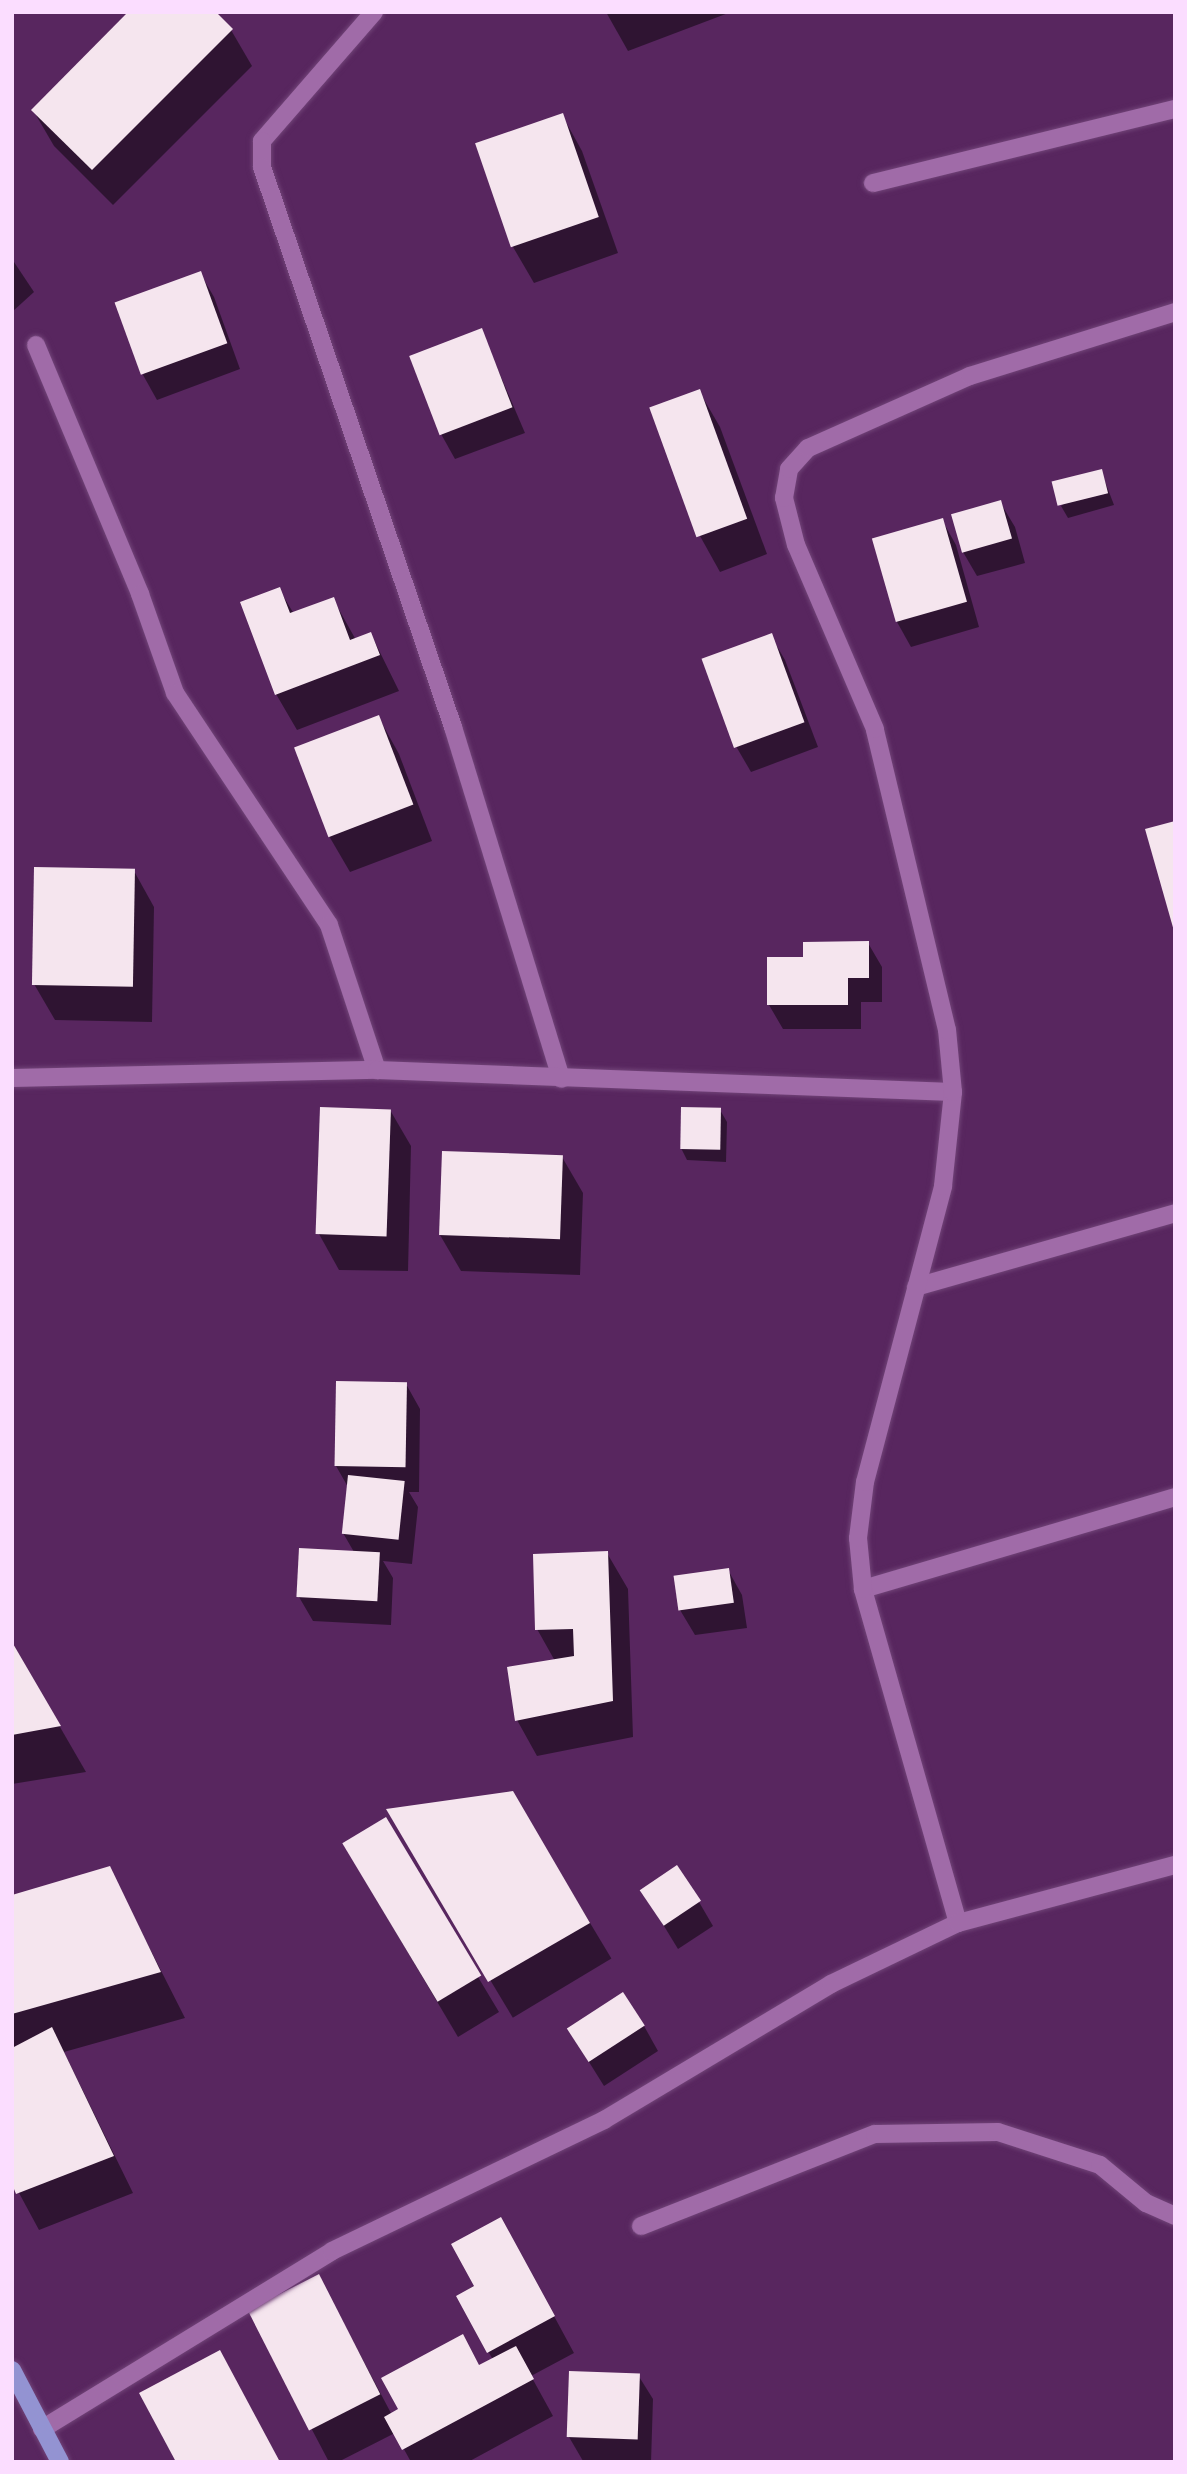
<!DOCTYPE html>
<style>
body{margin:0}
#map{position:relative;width:1187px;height:2474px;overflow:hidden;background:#58265f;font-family:"Archivo Narrow",sans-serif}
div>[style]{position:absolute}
.shadow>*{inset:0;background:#0007;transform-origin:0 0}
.building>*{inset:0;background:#f5e5ee;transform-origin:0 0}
.roads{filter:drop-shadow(0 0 2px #714478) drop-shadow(0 0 2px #714478)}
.service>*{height:18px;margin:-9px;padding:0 9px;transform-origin:9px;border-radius:9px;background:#a06ba8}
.minor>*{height:18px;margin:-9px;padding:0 9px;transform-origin:9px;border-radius:9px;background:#a06ba8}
.primary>*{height:18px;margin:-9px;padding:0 9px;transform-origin:9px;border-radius:9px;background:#9393d2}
span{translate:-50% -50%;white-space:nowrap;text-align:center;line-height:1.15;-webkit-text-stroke:7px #4c1b54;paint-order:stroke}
.frame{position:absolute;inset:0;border:14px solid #fbddff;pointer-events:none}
</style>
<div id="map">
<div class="shadow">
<i style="clip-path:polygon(606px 12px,731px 12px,628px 51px)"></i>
<i style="clip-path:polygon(231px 30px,252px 66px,113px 205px,54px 146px,33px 110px)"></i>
<i style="clip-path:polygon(562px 115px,582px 151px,618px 253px,534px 283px,513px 247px)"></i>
<i style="clip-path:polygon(12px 259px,34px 292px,12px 312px)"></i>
<i style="clip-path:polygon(200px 273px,214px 297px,240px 369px,157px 400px,143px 375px)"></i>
<i style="clip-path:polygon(481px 330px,525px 433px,455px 459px,441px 434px)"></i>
<i style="clip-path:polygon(699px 391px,720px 427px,767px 554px,720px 572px,700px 536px)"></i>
<i style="clip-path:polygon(1101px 471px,1114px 505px,1068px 518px,1061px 506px)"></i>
<i style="clip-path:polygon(1000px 502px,1015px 527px,1025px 563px,977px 576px,963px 552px)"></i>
<i style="clip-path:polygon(942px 520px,956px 545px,979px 627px,911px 647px,897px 622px)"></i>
<i style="clip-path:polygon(279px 589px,294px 614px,333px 599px,356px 640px,371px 634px,399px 691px,297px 730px,276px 694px)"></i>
<i style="clip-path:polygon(771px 636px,785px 660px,818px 747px,751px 772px,737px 748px,704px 661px)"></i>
<i style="clip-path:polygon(379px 718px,399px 754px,432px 841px,350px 872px,329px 836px)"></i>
<i style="clip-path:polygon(134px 871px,154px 907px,152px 1022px,55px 1020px,34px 984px)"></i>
<i style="clip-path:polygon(868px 943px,882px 967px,882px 1002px,861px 1002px,861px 1029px,783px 1029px,769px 1005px,805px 959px)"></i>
<i style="clip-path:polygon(390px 1110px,411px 1146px,408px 1271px,339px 1270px,319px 1234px)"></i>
<i style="clip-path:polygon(720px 1110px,727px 1122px,726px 1162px,687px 1160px,681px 1148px)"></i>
<i style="clip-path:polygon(562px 1157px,583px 1193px,580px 1275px,461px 1271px,440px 1235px)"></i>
<i style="clip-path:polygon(406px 1384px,420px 1409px,419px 1492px,409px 1492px,418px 1507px,412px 1564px,383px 1561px,393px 1578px,391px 1625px,313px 1621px,299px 1597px,354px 1552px,343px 1533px,348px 1487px,336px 1466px)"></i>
<i style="clip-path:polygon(607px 1553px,628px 1589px,633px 1737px,537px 1756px,517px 1720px,555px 1661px,537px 1629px)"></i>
<i style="clip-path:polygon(728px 1570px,742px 1595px,747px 1628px,695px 1635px,680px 1610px)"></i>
<i style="clip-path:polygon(12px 1645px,60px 1727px,86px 1772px,12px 1784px)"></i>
<i style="left:512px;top:1793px;width:193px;height:115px;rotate:59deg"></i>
<i style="clip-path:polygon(109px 1868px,185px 2018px,64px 2052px,133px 2193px,39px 2230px,12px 2180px,12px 1897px)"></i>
<i style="clip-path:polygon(365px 1880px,478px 1977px,499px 2012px,458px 2037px)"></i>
<i style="clip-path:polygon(642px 1890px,699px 1902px,713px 1926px,678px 1949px)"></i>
<i style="clip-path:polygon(644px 2026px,658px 2051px,604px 2086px,584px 2054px)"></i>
<i style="clip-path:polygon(521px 2255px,574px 2353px,531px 2376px,553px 2416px,468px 2462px,411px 2462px,395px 2433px,338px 2462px,329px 2462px,250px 2312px,319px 2277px,392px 2415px,493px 2360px,458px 2296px)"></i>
<i style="clip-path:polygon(638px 2375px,653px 2399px,651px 2462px,583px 2461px,569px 2437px)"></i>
</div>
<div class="building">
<i style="clip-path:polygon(128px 12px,216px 12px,233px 29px,92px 170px,31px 110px)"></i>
<i style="left:563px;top:113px;width:110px;height:93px;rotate:71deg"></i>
<i style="left:201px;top:271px;width:77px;height:92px;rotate:70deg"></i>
<i style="left:482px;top:328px;width:85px;height:78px;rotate:69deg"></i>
<i style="left:700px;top:389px;width:138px;height:54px;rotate:70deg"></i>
<i style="left:1102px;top:469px;width:25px;height:52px;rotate:76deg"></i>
<i style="left:1001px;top:500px;width:40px;height:52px;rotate:74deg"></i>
<i style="left:943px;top:518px;width:87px;height:74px;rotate:74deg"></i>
<i style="clip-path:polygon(280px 587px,290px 613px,334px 597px,350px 640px,371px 632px,380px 655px,275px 695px,240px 602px)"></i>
<i style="left:772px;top:633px;width:95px;height:75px;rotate:70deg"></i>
<i style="left:379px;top:715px;width:96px;height:91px;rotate:69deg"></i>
<i style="clip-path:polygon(1175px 821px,1175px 931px,1174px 931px,1145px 829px)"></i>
<i style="left:34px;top:867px;width:101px;height:118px;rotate:1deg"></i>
<i style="clip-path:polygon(869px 941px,869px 978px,848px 978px,848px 1005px,767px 1005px,767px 957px,803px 957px,803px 942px)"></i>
<i style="left:320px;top:1107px;width:71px;height:127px;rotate:2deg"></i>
<i style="left:681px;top:1107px;width:40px;height:42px;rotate:1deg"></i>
<i style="left:442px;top:1151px;width:121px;height:84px;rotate:2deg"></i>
<i style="left:336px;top:1381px;width:71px;height:85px;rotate:1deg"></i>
<i style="left:348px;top:1475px;width:57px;height:59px;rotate:6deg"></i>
<i style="left:299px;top:1548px;width:81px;height:49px;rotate:3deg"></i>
<i style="clip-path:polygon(608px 1551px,613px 1701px,515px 1721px,507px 1667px,574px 1656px,573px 1629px,535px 1630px,533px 1554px)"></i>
<i style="left:729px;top:1568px;width:35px;height:56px;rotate:82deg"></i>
<i style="clip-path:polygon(12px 1642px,61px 1726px,12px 1735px)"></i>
<i style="clip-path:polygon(513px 1791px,590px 1923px,488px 1982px,386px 1809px)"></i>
<i style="left:386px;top:1817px;width:185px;height:51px;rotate:59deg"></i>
<i style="left:677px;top:1865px;width:43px;height:45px;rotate:56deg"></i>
<i style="clip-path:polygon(110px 1866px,161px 1972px,12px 2014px,12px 1895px)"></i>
<i style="left:623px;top:1992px;width:40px;height:67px;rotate:57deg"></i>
<i style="clip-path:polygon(52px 2027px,114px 2156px,16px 2194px,12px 2184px,12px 2048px)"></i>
<i style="clip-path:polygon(501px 2217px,555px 2316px,487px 2353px,456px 2296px,474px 2286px,451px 2244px)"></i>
<i style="left:319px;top:2274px;width:135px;height:80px;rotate:63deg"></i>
<i style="clip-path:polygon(463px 2334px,479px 2365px,516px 2346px,534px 2379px,402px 2450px,384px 2417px,398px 2409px,381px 2378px)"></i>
<i style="clip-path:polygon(220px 2350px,280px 2462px,176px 2462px,139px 2393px)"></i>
<i style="left:569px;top:2371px;width:71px;height:66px;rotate:2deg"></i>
</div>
<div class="roads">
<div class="service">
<i style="left:36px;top:345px;width:270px;rotate:67.3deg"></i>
<i style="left:140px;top:594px;width:105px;rotate:70.5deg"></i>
<i style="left:175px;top:693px;width:278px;rotate:56.4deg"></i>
<i style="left:329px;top:925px;width:153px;rotate:71.7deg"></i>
</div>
<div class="minor">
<i style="left:374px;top:12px;width:171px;rotate:131deg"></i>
<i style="left:262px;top:141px;width:26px;rotate:90deg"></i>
<i style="left:262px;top:167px;width:592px;rotate:71.17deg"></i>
<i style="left:453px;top:727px;width:368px;rotate:72.9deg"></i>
<i style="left:873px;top:183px;width:311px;rotate:-13.8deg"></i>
<i style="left:12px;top:1078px;width:365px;rotate:-1.3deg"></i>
<i style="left:377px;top:1070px;width:576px;rotate:2.19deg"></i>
<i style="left:916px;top:1287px;width:269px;rotate:-15.9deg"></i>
<i style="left:863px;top:1589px;width:325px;rotate:-16.4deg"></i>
<i style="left:958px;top:1923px;width:347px;rotate:-105.9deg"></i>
<i style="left:863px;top:1589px;width:51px;rotate:-95.6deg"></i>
<i style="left:858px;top:1538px;width:56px;rotate:-82.9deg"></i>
<i style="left:865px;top:1482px;width:306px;rotate:-75.2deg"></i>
<i style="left:943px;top:1186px;width:95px;rotate:-83.9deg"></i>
<i style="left:953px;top:1092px;width:62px;rotate:-95.5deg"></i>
<i style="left:947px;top:1030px;width:309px;rotate:-103.5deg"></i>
<i style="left:875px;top:729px;width:200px;rotate:-113.2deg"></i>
<i style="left:796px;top:545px;width:49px;rotate:-104.3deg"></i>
<i style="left:784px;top:498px;width:29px;rotate:-80deg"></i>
<i style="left:789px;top:469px;width:28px;rotate:-48deg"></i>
<i style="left:808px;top:448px;width:177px;rotate:-24deg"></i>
<i style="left:970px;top:376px;width:215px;rotate:-17.3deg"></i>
<i style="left:641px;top:2226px;width:251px;rotate:-21.5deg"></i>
<i style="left:875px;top:2134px;width:123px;rotate:-0.9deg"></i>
<i style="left:998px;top:2132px;width:107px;rotate:17.9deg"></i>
<i style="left:1100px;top:2165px;width:60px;rotate:39.6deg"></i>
<i style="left:1146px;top:2203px;width:32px;rotate:24deg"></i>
<i style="left:42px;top:2429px;width:340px;rotate:-31.5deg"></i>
<i style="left:332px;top:2251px;width:302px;rotate:-25.7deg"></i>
<i style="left:604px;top:2120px;width:265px;rotate:-30.9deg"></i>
<i style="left:831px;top:1984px;width:141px;rotate:-25.7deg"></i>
<i style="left:958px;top:1923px;width:225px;rotate:-15deg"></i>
</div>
<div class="primary">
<i style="left:12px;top:2370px;width:104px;rotate:62.4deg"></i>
</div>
</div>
<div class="frame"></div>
</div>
